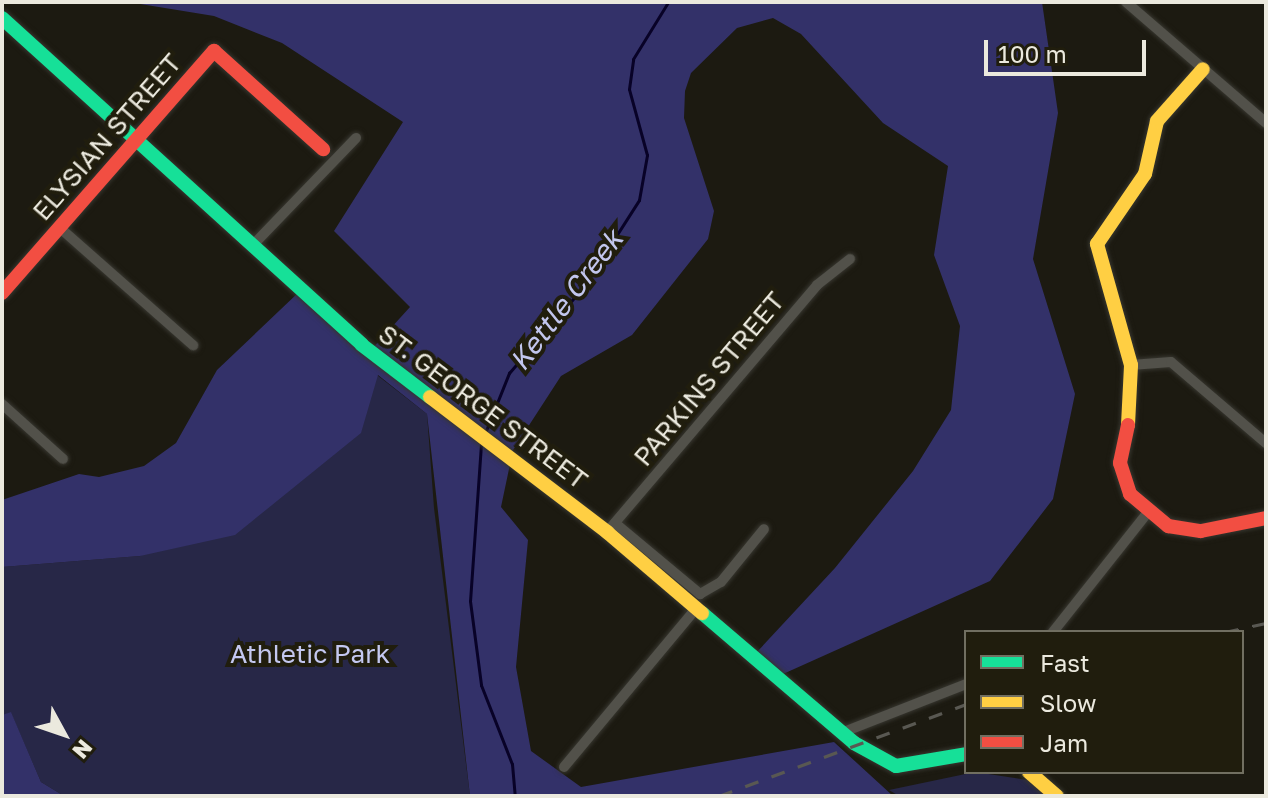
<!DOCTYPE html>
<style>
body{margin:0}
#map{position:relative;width:1268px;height:798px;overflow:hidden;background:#1c1a11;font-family:"Golos Text",sans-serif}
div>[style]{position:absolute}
.green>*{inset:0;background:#272747}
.forest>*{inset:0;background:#333169}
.stream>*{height:3px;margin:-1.5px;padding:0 1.5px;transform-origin:1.5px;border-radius:1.5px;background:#080227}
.roads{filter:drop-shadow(0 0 2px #37362f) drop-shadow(0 0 2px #37362f)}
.street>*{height:10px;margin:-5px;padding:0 5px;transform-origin:5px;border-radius:5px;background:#52514a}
.fast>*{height:14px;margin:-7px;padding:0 7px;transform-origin:7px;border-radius:7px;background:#16e098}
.slow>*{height:14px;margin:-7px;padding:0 7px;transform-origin:7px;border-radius:7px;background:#ffcf43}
.jam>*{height:14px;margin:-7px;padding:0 7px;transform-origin:7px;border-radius:7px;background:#f24e42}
.rail>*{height:3px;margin-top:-1.5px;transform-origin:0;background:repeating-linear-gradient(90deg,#595852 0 14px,transparent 0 28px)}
span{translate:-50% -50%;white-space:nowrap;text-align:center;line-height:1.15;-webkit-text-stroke:8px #201d0d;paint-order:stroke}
.street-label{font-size:26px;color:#ebe9de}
.park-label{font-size:26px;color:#c4c8f0}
.water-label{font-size:28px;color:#c2c6ee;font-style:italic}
.frame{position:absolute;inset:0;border:4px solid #ebe9de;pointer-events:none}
.legend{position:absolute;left:964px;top:630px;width:280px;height:144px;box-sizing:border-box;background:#201d0d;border:2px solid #716f61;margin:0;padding:10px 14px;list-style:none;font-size:24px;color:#ebe9de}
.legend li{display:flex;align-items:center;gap:16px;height:40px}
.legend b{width:40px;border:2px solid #716f61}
.north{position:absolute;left:24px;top:694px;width:80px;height:80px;-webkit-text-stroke:6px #201d0d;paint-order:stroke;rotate:130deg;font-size:22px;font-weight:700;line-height:32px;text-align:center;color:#ebe9de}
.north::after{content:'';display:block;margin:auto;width:28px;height:36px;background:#ebe9de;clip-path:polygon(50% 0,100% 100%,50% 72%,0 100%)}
.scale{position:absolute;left:984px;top:40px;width:162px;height:36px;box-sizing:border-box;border:4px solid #ebe9de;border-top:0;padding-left:10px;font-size:24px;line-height:28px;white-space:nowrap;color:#ebe9de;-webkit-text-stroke:6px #201d0d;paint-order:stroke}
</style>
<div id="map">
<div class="green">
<i style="clip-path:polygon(377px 375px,427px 414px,434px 508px,470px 796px,64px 796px,41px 782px,11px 713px,2px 715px,2px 567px,140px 556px)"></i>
<i style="clip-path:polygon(975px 772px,1034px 781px,1050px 796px,899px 796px,889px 790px)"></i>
</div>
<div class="forest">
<i style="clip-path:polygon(128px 2px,1042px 2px,1058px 113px,1033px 259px,1075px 394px,1053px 499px,990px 581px,783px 674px,757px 652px,835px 568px,913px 471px,951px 410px,960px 326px,934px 255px,948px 166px,883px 123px,801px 34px,773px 18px,737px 28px,691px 73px,685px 91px,684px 118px,714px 211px,708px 239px,632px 335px,561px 376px,513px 450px,501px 507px,528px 540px,516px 667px,531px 751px,581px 787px,834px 742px,893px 796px,470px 796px,427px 414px,378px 375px,361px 433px,235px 535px,140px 556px,2px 567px,2px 500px,79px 474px,99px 477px,144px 466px,176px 443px,217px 370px,300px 291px,370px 351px,410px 307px,334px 231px,403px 122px,282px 43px,214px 16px)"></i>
<i style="clip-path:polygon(11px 712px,41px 782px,64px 796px,2px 796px,2px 715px)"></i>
</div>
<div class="stream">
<i style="left:485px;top:433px;width:65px;rotate:-68.2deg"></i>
<i style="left:509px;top:373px;width:115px;rotate:-49.2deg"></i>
<i style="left:584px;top:286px;width:102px;rotate:-57.4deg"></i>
<i style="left:639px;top:200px;width:46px;rotate:-79.9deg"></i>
<i style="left:647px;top:155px;width:68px;rotate:-105.3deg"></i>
<i style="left:629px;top:89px;width:30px;rotate:-82deg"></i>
<i style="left:633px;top:59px;width:67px;rotate:-58.4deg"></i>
<i style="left:481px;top:444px;width:157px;rotate:94deg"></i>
<i style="left:470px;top:601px;width:85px;rotate:82.5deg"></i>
<i style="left:481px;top:685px;width:85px;rotate:68.6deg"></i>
<i style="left:512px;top:764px;width:32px;rotate:85deg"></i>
</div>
<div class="roads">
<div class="street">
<i style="left:1126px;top:2px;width:185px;rotate:40.8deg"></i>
<i style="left:59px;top:227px;width:179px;rotate:41.4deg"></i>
<i style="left:252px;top:246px;width:150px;rotate:-46.1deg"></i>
<i style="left:1131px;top:365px;width:40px;rotate:-4.3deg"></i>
<i style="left:1171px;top:362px;width:125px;rotate:40.5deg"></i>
<i style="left:2px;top:404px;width:82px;rotate:42deg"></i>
<i style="left:615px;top:523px;width:111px;rotate:39.9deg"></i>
<i style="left:700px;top:594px;width:24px;rotate:-30deg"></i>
<i style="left:721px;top:582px;width:68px;rotate:-50.9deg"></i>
<i style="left:607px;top:532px;width:324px;rotate:-49.6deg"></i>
<i style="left:817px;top:285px;width:42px;rotate:-38.2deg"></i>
<i style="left:1053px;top:632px;width:153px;rotate:-51.6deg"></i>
<i style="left:841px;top:733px;width:134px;rotate:-21.4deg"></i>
<i style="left:564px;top:767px;width:204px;rotate:-50.2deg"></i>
</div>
<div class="fast">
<i style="left:2px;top:18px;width:486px;rotate:42.2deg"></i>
<i style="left:362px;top:345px;width:86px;rotate:37.4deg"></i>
<i style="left:702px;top:613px;width:200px;rotate:40.5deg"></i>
<i style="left:854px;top:743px;width:48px;rotate:28.7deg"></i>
<i style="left:896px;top:766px;width:71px;rotate:-9.7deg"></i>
</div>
<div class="slow">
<i style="left:430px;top:397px;width:223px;rotate:37.3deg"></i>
<i style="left:607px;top:532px;width:125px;rotate:40.5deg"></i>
<i style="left:1128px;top:425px;width:60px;rotate:-87.1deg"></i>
<i style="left:1131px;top:365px;width:126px;rotate:-105.7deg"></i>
<i style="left:1097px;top:244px;width:85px;rotate:-55.6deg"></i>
<i style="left:1145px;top:174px;width:54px;rotate:-77.2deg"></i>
<i style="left:1157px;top:121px;width:69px;rotate:-48.5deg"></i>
<i style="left:1029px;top:772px;width:37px;rotate:41deg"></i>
</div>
<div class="jam">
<i style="left:2px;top:293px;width:322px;rotate:-48.8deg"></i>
<i style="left:214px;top:51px;width:147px;rotate:42deg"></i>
<i style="left:1128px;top:425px;width:39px;rotate:102deg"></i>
<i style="left:1120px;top:463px;width:33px;rotate:72deg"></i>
<i style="left:1130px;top:494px;width:50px;rotate:40.1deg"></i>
<i style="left:1168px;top:526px;width:33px;rotate:9deg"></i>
<i style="left:1201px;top:531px;width:66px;rotate:-11.3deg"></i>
</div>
</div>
<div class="rail">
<i style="left:1225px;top:632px;width:42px;rotate:-12.4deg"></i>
<i style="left:719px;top:796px;width:264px;rotate:-20.4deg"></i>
</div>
<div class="street-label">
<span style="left:107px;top:137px;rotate:-49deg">ELYSIAN STREET</span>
<span style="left:709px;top:379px;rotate:-50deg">PARKINS STREET</span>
<span style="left:483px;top:407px;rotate:37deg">ST. GEORGE STREET</span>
</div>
<div class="park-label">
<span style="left:310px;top:654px">Athletic Park</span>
</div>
<div class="water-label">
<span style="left:566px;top:300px;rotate:-53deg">Kettle Creek</span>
</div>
<div class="frame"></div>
<ul class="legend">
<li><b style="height:10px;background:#16e098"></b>Fast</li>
<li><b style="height:10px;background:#ffcf43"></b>Slow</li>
<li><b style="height:10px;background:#f24e42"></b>Jam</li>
</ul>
<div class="north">N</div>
<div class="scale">100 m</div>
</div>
